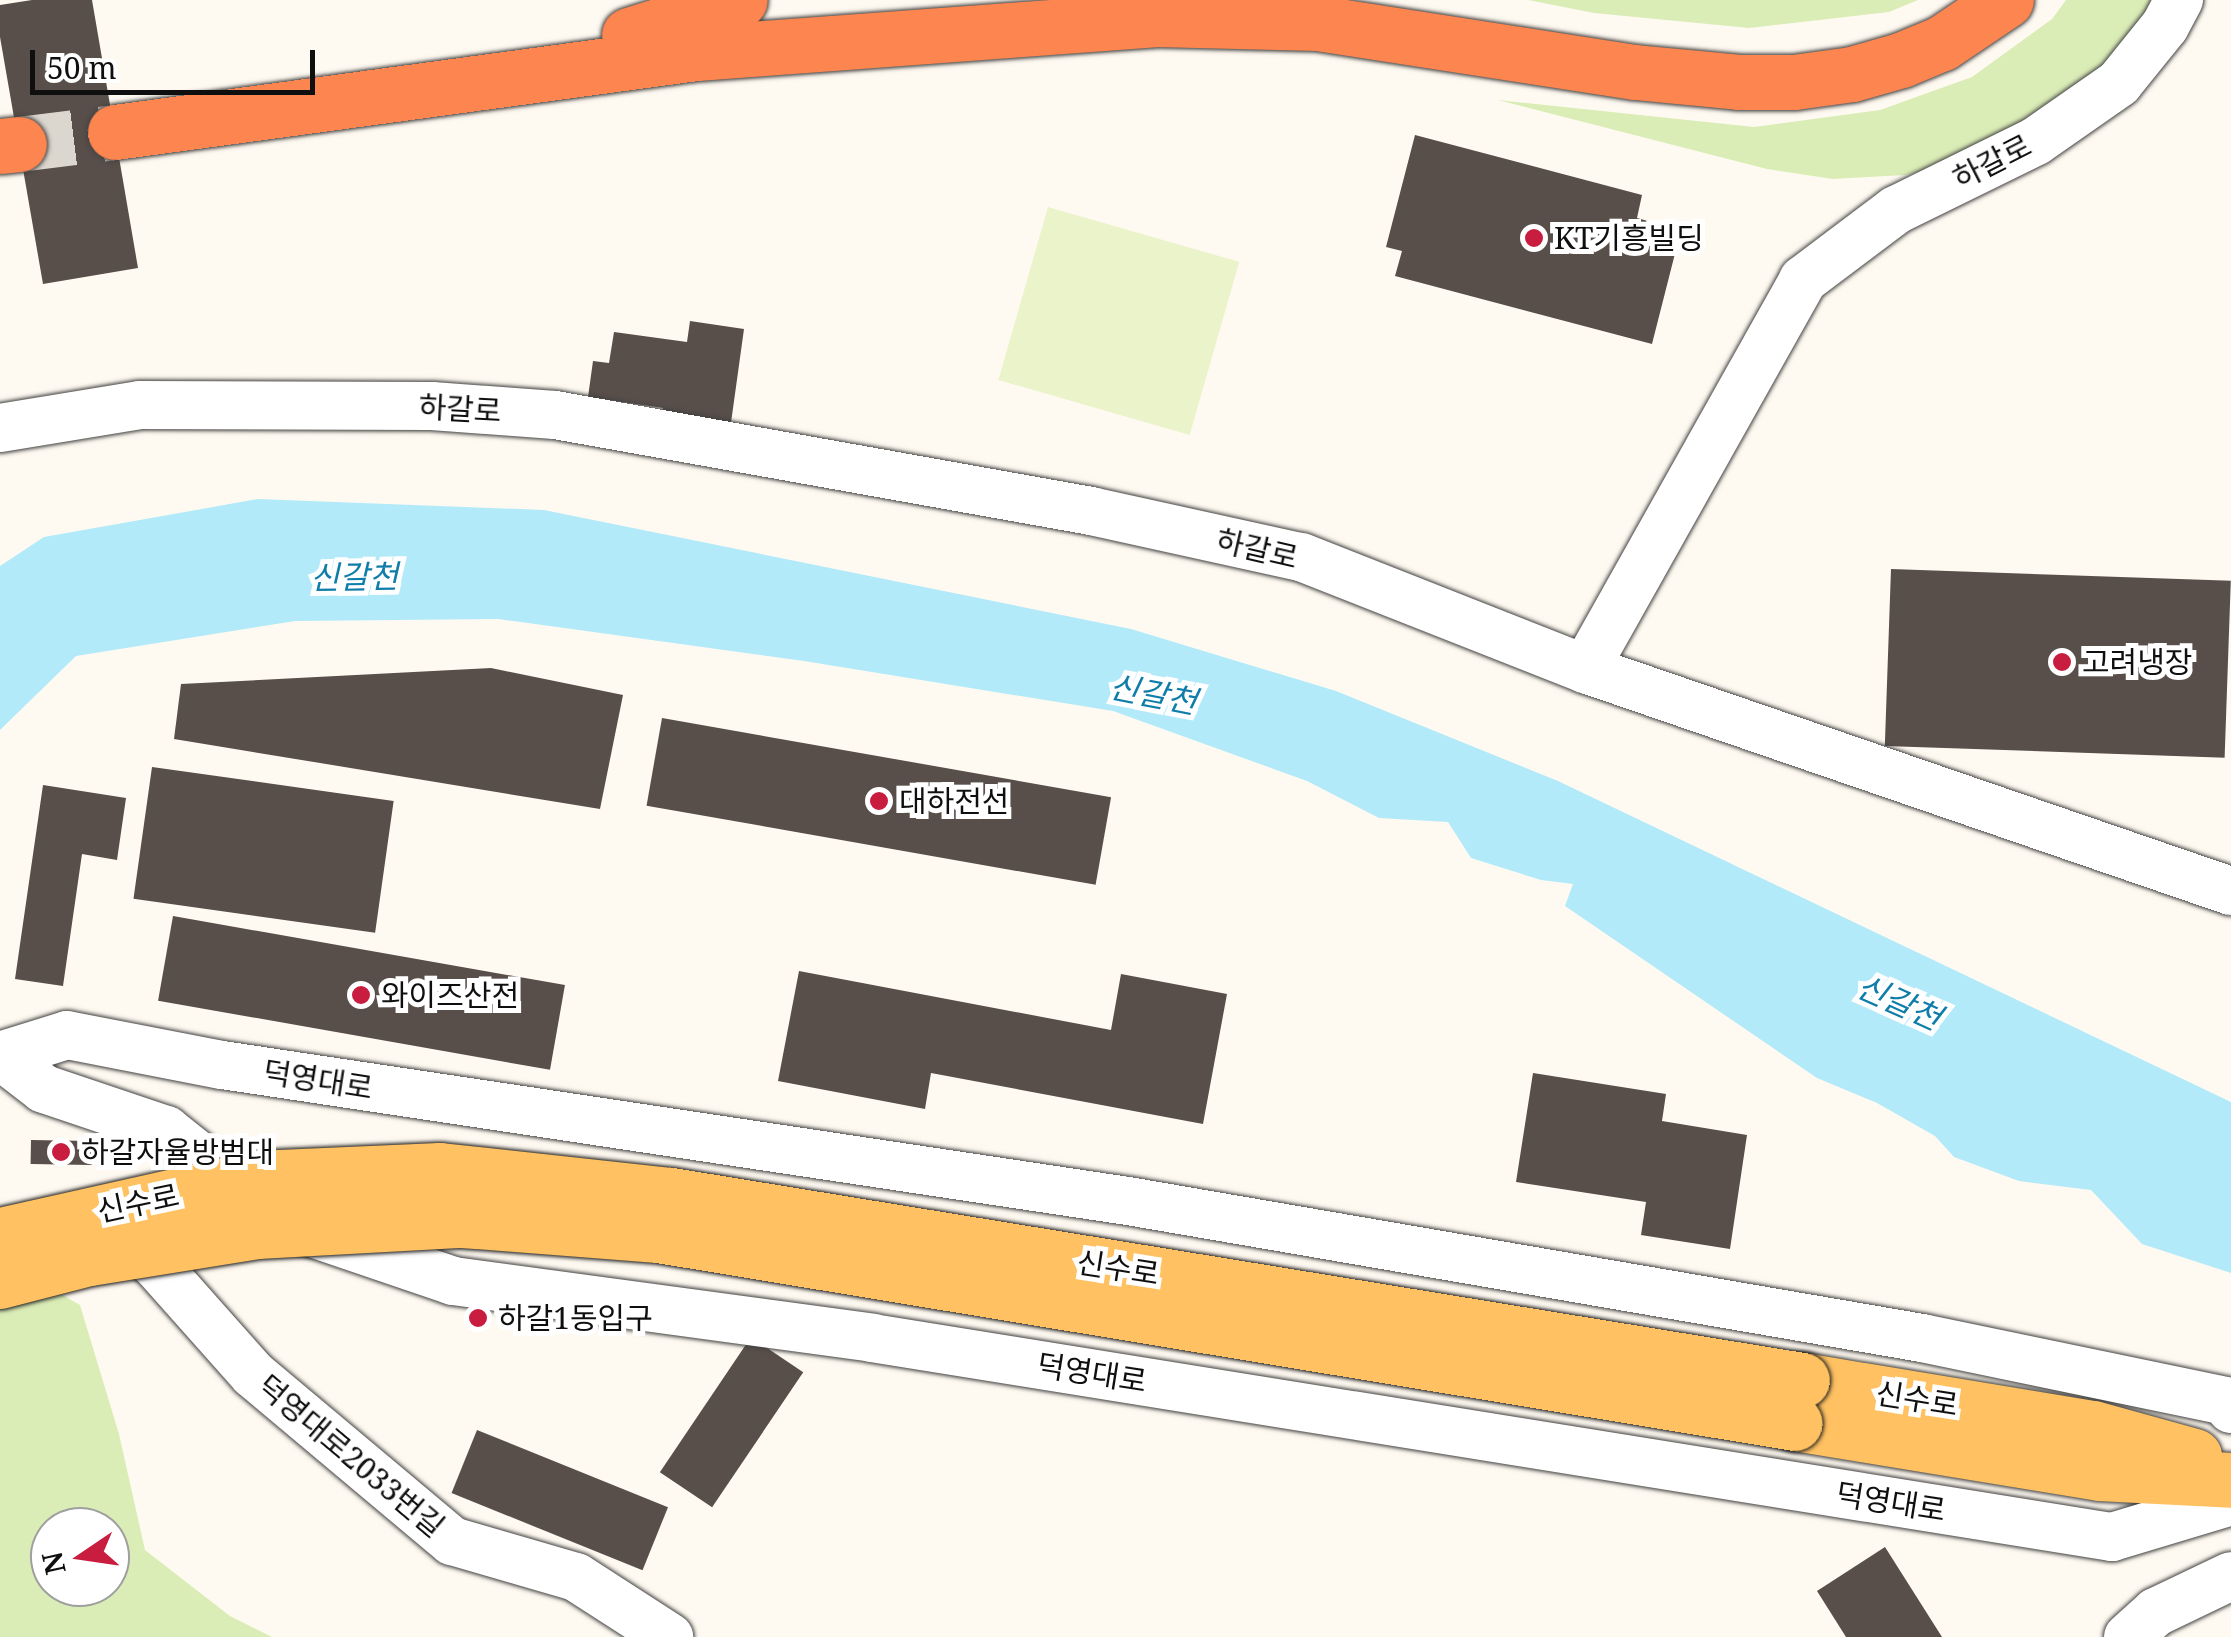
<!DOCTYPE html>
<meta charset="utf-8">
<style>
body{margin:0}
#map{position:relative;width:2231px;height:1637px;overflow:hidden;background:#fffaf1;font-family:"Noto Serif","Noto Sans KR",serif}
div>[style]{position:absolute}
.green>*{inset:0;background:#dbedb7}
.pitch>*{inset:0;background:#ebf3ca;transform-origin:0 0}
.water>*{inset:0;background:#b2eafa}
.building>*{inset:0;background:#584e4a;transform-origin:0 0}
.highway-tunnel>*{height:55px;margin-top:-27.5px;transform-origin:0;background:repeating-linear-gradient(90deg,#dbd7cf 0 55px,transparent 0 83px)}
.roads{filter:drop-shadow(0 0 2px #424242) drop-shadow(0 0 2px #424242)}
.minor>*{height:48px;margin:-24px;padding:0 24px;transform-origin:24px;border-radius:24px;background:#fff}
.major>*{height:55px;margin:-27.5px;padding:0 27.5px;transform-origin:27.5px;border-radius:27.5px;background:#ffc161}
.highway>*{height:55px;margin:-27.5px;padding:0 27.5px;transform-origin:27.5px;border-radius:27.5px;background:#fd8650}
.bridges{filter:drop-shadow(0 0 2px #202020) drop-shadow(0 0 2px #202020)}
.major-bridge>*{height:55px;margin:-27.5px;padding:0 27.5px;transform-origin:27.5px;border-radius:27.5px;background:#ffc161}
.dots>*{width:28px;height:28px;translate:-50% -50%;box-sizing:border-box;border:5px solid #fff;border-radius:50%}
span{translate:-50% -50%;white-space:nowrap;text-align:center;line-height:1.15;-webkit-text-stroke:10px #fff;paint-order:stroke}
.street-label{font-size:30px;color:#0f0f0f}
.poi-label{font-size:30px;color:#0f0f0f}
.left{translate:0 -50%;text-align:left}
.water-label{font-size:32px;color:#0f7daa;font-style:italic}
.north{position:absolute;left:30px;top:1507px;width:100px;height:100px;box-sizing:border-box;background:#fff;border:2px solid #9f9f9f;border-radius:50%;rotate:257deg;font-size:28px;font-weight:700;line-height:40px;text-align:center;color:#0f0f0f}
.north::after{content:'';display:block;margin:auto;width:35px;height:45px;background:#c91d3f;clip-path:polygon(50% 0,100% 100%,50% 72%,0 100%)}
.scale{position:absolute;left:30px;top:50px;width:285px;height:45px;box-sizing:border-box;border:5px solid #0f0f0f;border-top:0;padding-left:12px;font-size:30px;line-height:35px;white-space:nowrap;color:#0f0f0f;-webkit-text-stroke:8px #fff;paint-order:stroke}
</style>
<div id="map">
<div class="green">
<i style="clip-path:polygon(1528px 0,1918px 0,1889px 12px,1749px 28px,1594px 13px)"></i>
<i style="clip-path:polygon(2066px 0,2161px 0,2128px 56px,1978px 160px,1905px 175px,1833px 179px,1767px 169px,1498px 100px,1754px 127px,1880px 110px,1972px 77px,2052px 19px)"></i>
<i style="clip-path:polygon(evenodd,0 1259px,80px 1305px,119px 1434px,145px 1550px,230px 1616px,272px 1637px,0 1637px,0 1259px,50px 1527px,110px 1527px,110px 1587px,50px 1587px,50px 1527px)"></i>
</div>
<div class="pitch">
<i style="left:1048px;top:207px;width:199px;height:180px;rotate:16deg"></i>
</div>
<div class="water">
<i style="clip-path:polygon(258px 499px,544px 510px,1131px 629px,1336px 691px,1558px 781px,2231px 1102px,2231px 1273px,2142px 1244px,2091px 1190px,2019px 1181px,1954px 1157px,1935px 1136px,1877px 1103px,1817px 1078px,1565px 906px,1573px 884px,1541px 880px,1471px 858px,1448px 822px,1379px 818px,1307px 781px,1113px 711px,804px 661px,498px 619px,295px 621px,76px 656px,0 730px,0 566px,44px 537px)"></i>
</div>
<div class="building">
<i style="clip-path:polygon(32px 0,92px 0,138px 268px,43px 284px,0 37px,0 5px)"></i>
<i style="clip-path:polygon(1415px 135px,1642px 195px,1637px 218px,1681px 230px,1652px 344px,1395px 276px,1402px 251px,1386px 247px)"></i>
<i style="clip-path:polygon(690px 321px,744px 329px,730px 430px,661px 420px,663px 408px,588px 397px,593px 361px,609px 363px,614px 332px,687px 342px)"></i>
<i style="left:1891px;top:569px;width:340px;height:177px;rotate:2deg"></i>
<i style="clip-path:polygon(491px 668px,623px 695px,600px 809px,174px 739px,181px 684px)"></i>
<i style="left:662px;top:718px;width:456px;height:89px;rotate:10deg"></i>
<i style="left:152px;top:767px;width:244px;height:133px;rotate:8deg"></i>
<i style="clip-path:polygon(43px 785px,126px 798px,117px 860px,82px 854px,63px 986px,15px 979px)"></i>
<i style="left:173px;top:916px;width:398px;height:86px;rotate:10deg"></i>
<i style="clip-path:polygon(799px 971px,1111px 1030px,1121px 974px,1227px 994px,1203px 1124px,931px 1073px,925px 1109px,778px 1081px)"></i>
<i style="clip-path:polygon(1533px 1073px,1666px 1094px,1662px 1121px,1747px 1135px,1730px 1249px,1641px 1235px,1646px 1202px,1516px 1182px)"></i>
<i style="left:31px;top:1140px;width:61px;height:24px;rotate:1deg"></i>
<i style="left:751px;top:1337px;width:63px;height:163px;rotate:34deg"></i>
<i style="left:477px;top:1430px;width:206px;height:68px;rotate:22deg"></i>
<i style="clip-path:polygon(1885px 1547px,1942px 1637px,1846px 1637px,1817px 1591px)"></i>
</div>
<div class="highway-tunnel">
<i style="left:19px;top:144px;width:97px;rotate:-7.1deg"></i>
</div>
<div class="roads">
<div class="minor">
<i style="left:0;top:428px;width:142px;rotate:-9.3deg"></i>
<i style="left:140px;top:405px;width:292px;rotate:0.2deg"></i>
<i style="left:432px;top:406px;width:123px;rotate:4.2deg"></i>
<i style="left:555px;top:415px;width:545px;rotate:10.15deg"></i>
<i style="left:1091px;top:511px;width:215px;rotate:12.4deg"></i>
<i style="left:1301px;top:557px;width:305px;rotate:21.5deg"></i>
<i style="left:1585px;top:669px;width:446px;rotate:-60.7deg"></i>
<i style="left:1803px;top:280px;width:116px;rotate:-37deg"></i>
<i style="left:1896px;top:210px;width:156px;rotate:-26.2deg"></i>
<i style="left:2036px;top:141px;width:101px;rotate:-34.9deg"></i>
<i style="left:2119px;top:83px;width:73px;rotate:-51.1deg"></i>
<i style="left:2165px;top:26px;width:30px;rotate:-62deg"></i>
<i style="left:1585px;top:669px;width:683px;rotate:18.97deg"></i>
<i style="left:0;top:1056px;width:70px;rotate:-17.4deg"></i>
<i style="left:67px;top:1035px;width:158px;rotate:11deg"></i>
<i style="left:222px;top:1065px;width:916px;rotate:8.54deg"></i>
<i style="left:1128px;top:1201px;width:806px;rotate:9.79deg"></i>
<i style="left:1922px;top:1338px;width:309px;rotate:11.7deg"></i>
<i style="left:2225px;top:1401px;width:10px;rotate:53deg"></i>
<i style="left:1px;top:1056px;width:54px;rotate:37.5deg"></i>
<i style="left:44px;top:1089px;width:129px;rotate:18.6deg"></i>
<i style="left:166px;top:1130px;width:149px;rotate:38.5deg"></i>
<i style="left:283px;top:1223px;width:180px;rotate:18.8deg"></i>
<i style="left:453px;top:1281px;width:423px;rotate:7.7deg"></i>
<i style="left:872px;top:1338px;width:1256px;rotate:9.12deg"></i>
<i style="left:2112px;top:1537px;width:124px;rotate:-16.8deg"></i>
<i style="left:118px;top:1231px;width:52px;rotate:41.9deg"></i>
<i style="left:157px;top:1266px;width:144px;rotate:48.4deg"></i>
<i style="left:253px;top:1374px;width:260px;rotate:40deg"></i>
<i style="left:452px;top:1541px;width:129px;rotate:16.2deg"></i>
<i style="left:576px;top:1577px;width:111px;rotate:32.8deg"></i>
<i style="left:2128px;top:1637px;width:38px;rotate:-42deg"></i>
<i style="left:2156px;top:1612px;width:83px;rotate:-25.6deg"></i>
</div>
<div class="major">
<i style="left:1802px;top:1380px;width:295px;rotate:9.4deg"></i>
<i style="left:2093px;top:1428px;width:105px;rotate:15.5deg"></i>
<i style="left:1795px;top:1423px;width:308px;rotate:9.3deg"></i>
<i style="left:2099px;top:1473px;width:132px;rotate:3deg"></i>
</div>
<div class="highway">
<i style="left:629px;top:35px;width:116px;rotate:-17.5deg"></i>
<i style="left:115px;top:132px;width:586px;rotate:-7.74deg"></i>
<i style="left:696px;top:53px;width:459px;rotate:-4.2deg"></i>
<i style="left:1154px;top:19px;width:164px;rotate:1.4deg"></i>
<i style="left:1318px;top:23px;width:321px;rotate:8.8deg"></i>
<i style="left:1635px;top:72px;width:104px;rotate:5.5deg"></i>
<i style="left:1739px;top:82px;width:55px"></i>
<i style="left:1794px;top:82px;width:59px;rotate:-7.9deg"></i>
<i style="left:1852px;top:74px;width:51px;rotate:-15.9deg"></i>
<i style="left:1901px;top:60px;width:44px;rotate:-22.5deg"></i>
<i style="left:1942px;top:43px;width:77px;rotate:-33.9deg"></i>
<i style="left:0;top:146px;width:19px;rotate:-6deg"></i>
</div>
</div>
<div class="bridges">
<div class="major-bridge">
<i style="left:0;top:1235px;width:262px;rotate:-12.6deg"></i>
<i style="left:256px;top:1178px;width:184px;rotate:-2.5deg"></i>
<i style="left:440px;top:1170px;width:232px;rotate:6.2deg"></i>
<i style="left:671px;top:1195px;width:1146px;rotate:9.29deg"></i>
<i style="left:0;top:1281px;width:92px;rotate:-14.5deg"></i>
<i style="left:89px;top:1258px;width:170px;rotate:-9.1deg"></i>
<i style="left:257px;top:1231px;width:205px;rotate:-3.1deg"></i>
<i style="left:462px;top:1220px;width:197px;rotate:4.4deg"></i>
<i style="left:658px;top:1235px;width:1152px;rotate:9.39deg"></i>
</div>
</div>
<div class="dots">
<i style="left:1534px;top:238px;background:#c91d3f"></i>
<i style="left:2062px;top:662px;background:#c91d3f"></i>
<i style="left:879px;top:801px;background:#c91d3f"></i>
<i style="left:361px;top:995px;background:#c91d3f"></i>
<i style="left:61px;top:1152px;background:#c91d3f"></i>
<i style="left:478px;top:1318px;background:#c91d3f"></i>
</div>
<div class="street-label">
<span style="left:1992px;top:162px;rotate:-27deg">하갈로</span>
<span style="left:460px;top:409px;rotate:3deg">하갈로</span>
<span style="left:1257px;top:549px;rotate:13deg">하갈로</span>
<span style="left:318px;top:1080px;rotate:9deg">덕영대로</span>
<span style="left:138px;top:1203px;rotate:-12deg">신수로</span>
<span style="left:1118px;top:1268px;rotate:9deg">신수로</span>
<span style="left:1092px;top:1373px;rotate:9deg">덕영대로</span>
<span style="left:1917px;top:1399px;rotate:9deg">신수로</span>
<span style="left:351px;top:1456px;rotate:40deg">덕영대로2033번길</span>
<span style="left:1891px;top:1502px;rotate:9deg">덕영대로</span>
</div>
<div class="poi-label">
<span class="left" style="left:1554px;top:238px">KT기흥빌딩</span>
<span class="left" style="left:2082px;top:662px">고려냉장</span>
<span class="left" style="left:899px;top:801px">대하전선</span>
<span class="left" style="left:381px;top:995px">와이즈산전</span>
<span class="left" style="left:81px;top:1152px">하갈자율방범대</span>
<span class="left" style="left:498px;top:1318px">하갈1동입구</span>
</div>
<div class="water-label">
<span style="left:354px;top:577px;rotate:-1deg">신갈천</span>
<span style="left:1153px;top:694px;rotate:11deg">신갈천</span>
<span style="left:1899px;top:1002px;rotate:24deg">신갈천</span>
</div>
<div class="north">N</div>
<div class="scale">50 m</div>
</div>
